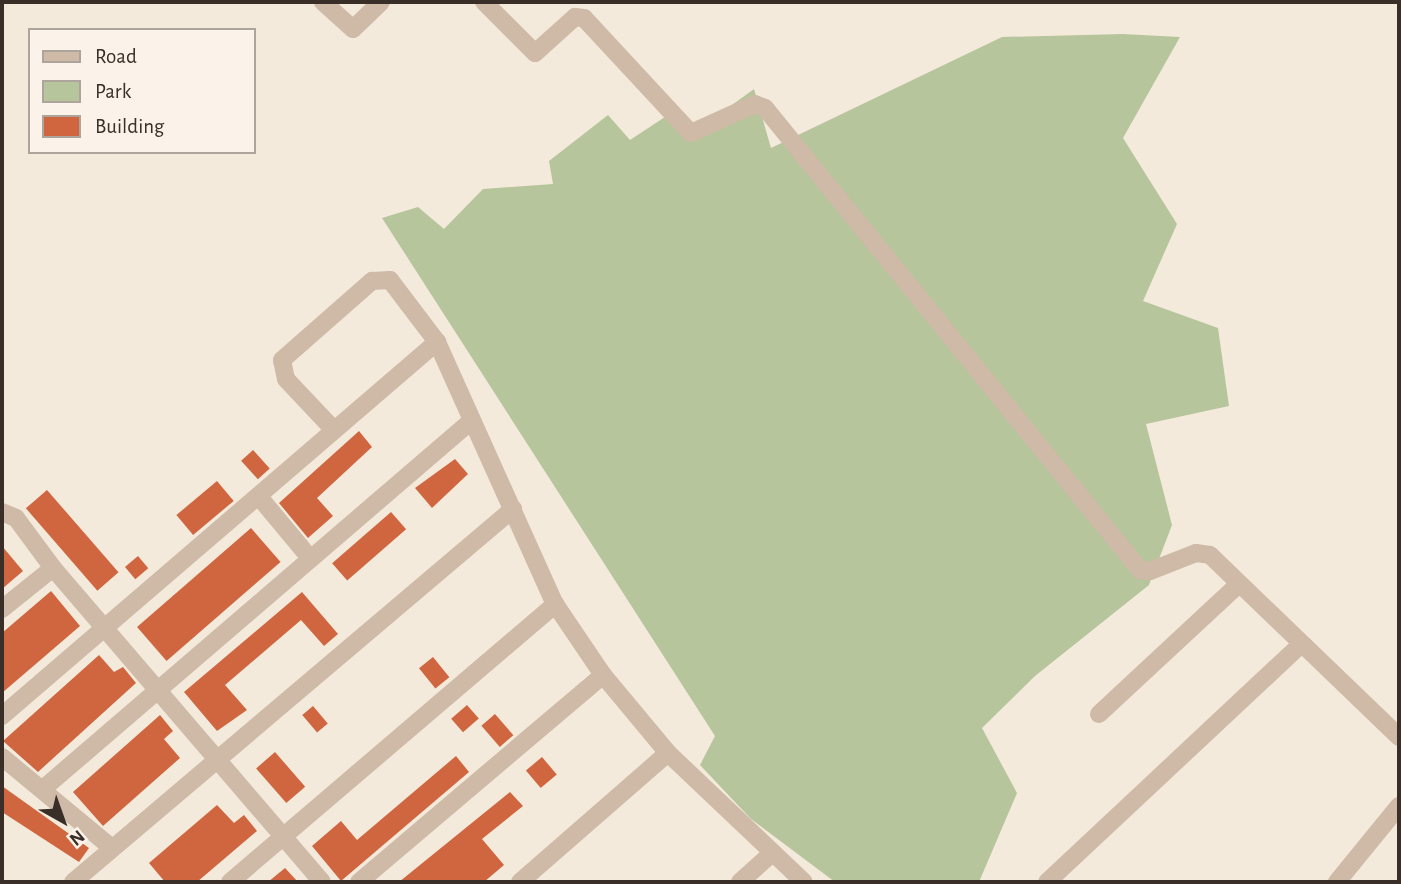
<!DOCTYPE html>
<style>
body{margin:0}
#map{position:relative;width:1401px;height:884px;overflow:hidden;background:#f4eadc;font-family:"Alegreya Sans",sans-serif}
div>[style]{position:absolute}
.green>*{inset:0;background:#b6c59b}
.building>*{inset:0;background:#d0663f;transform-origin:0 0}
.minor>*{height:18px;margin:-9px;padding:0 9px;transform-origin:9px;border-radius:9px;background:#cebaa7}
span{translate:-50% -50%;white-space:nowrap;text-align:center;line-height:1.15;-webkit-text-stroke:6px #fbf3e9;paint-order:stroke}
.frame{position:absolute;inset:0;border:4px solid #392e28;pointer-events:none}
.legend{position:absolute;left:28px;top:28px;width:228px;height:126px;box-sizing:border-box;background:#fbf3e9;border:2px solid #ada49c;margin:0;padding:9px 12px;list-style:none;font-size:21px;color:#392e28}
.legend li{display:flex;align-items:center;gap:14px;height:35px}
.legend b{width:35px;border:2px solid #ada49c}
.north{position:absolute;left:28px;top:786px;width:70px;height:70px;-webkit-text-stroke:5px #fbf3e9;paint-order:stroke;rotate:140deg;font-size:19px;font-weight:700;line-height:28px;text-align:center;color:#392e28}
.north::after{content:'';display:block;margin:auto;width:24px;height:32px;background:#392e28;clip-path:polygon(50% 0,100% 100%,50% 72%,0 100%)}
</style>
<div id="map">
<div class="green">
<i style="clip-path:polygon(1123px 34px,1180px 37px,1123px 138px,1177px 224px,1143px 301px,1218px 328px,1229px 406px,1146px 424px,1172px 525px,1149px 585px,1035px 676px,982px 728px,1017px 793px,979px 882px,835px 882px,751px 819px,700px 765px,715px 736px,382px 218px,418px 207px,444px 229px,483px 189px,553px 184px,549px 161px,608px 115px,630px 140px,671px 113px,695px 132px,754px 89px,771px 148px,1002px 37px)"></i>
</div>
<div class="building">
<i style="clip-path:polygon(359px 431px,372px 447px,317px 498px,333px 516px,308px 538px,279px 503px)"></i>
<i style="left:253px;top:450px;width:25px;height:16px;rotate:48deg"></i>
<i style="clip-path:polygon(455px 459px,468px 474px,432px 508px,415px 488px)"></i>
<i style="left:217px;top:481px;width:26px;height:53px;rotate:50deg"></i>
<i style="left:47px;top:490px;width:109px;height:28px;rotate:49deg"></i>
<i style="left:391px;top:512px;width:23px;height:78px;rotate:49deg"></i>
<i style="left:251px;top:528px;width:45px;height:151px;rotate:49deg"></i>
<i style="clip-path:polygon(2px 546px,23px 571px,2px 589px)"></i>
<i style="left:138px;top:556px;width:16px;height:17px;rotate:50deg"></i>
<i style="clip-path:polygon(51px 591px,80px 626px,2px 693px,2px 633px)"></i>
<i style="clip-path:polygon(302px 592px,338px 634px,324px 646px,301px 620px,225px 685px,247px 710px,217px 731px,184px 692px)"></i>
<i style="clip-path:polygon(99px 655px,114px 672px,123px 667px,136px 683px,38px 772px,3px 741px)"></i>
<i style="left:433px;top:657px;width:26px;height:18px;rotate:51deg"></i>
<i style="left:467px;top:705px;width:18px;height:21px;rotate:49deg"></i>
<i style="left:313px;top:706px;width:23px;height:14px;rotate:50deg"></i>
<i style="left:495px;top:714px;width:28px;height:18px;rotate:49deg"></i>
<i style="clip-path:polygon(160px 715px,173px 731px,164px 739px,180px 758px,103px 826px,73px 792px)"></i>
<i style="left:275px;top:752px;width:46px;height:25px;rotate:49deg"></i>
<i style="clip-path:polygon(456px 756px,469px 772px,341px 881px,312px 846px,341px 821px,357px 840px)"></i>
<i style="left:542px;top:757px;width:23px;height:21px;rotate:50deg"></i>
<i style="clip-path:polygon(2px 786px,89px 848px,79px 862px,2px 812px)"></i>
<i style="clip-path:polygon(510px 792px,523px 806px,482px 839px,504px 865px,484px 882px,399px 882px)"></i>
<i style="clip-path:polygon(217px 805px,234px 823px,244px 815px,257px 831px,197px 882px,165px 882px,149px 863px)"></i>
<i style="clip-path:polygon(285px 868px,298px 882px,268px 882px)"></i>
</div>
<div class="minor">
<i style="left:323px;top:2px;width:40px;rotate:42deg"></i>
<i style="left:353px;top:29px;width:39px;rotate:-44deg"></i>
<i style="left:484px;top:2px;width:72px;rotate:45deg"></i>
<i style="left:535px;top:53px;width:54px;rotate:-42deg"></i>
<i style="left:575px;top:17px;width:9px;rotate:6deg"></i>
<i style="left:584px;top:18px;width:157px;rotate:47.1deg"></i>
<i style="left:691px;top:133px;width:70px;rotate:-24.4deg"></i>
<i style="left:755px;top:104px;width:11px;rotate:22deg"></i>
<i style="left:765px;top:108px;width:595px;rotate:50.93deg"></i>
<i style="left:1140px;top:570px;width:10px;rotate:6deg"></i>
<i style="left:1150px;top:571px;width:49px;rotate:-21.4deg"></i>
<i style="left:1196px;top:553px;width:14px;rotate:8deg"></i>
<i style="left:1210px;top:555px;width:262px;rotate:43.9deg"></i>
<i style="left:334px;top:430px;width:70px;rotate:-133.3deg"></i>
<i style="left:286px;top:379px;width:19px;rotate:-102deg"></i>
<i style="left:282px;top:360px;width:120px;rotate:-41.3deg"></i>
<i style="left:372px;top:281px;width:18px;rotate:-3deg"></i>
<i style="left:390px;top:280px;width:78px;rotate:52.8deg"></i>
<i style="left:437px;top:342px;width:287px;rotate:65.8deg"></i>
<i style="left:555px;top:604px;width:86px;rotate:55.9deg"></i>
<i style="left:603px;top:675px;width:102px;rotate:50.2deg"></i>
<i style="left:668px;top:753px;width:187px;rotate:43.5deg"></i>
<i style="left:260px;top:498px;width:78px;rotate:50.2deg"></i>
<i style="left:2px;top:512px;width:15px;rotate:23deg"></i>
<i style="left:16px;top:518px;width:62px;rotate:53.5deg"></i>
<i style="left:53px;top:568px;width:413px;rotate:49.4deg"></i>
<i style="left:2px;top:609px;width:65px;rotate:-38.8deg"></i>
<i style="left:1099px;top:714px;width:190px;rotate:-42.9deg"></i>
<i style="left:2px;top:716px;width:574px;rotate:-40.69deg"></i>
<i style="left:2px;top:757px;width:143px;rotate:39.6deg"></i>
<i style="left:44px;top:788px;width:562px;rotate:-40.67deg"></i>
<i style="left:73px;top:882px;width:577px;rotate:-40.29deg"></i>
<i style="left:230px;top:882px;width:428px;rotate:-40.5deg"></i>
<i style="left:359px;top:882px;width:320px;rotate:-40.3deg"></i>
<i style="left:520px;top:882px;width:196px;rotate:-41.1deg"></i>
<i style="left:740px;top:882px;width:42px;rotate:-42.1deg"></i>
<i style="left:1047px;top:882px;width:348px;rotate:-43.1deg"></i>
<i style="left:1337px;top:882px;width:98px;rotate:-50.8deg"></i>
</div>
<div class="frame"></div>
<ul class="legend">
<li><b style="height:9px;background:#cebaa7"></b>Road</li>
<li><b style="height:19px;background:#b6c59b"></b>Park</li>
<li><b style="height:19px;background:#d0663f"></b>Building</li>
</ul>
<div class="north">N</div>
</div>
